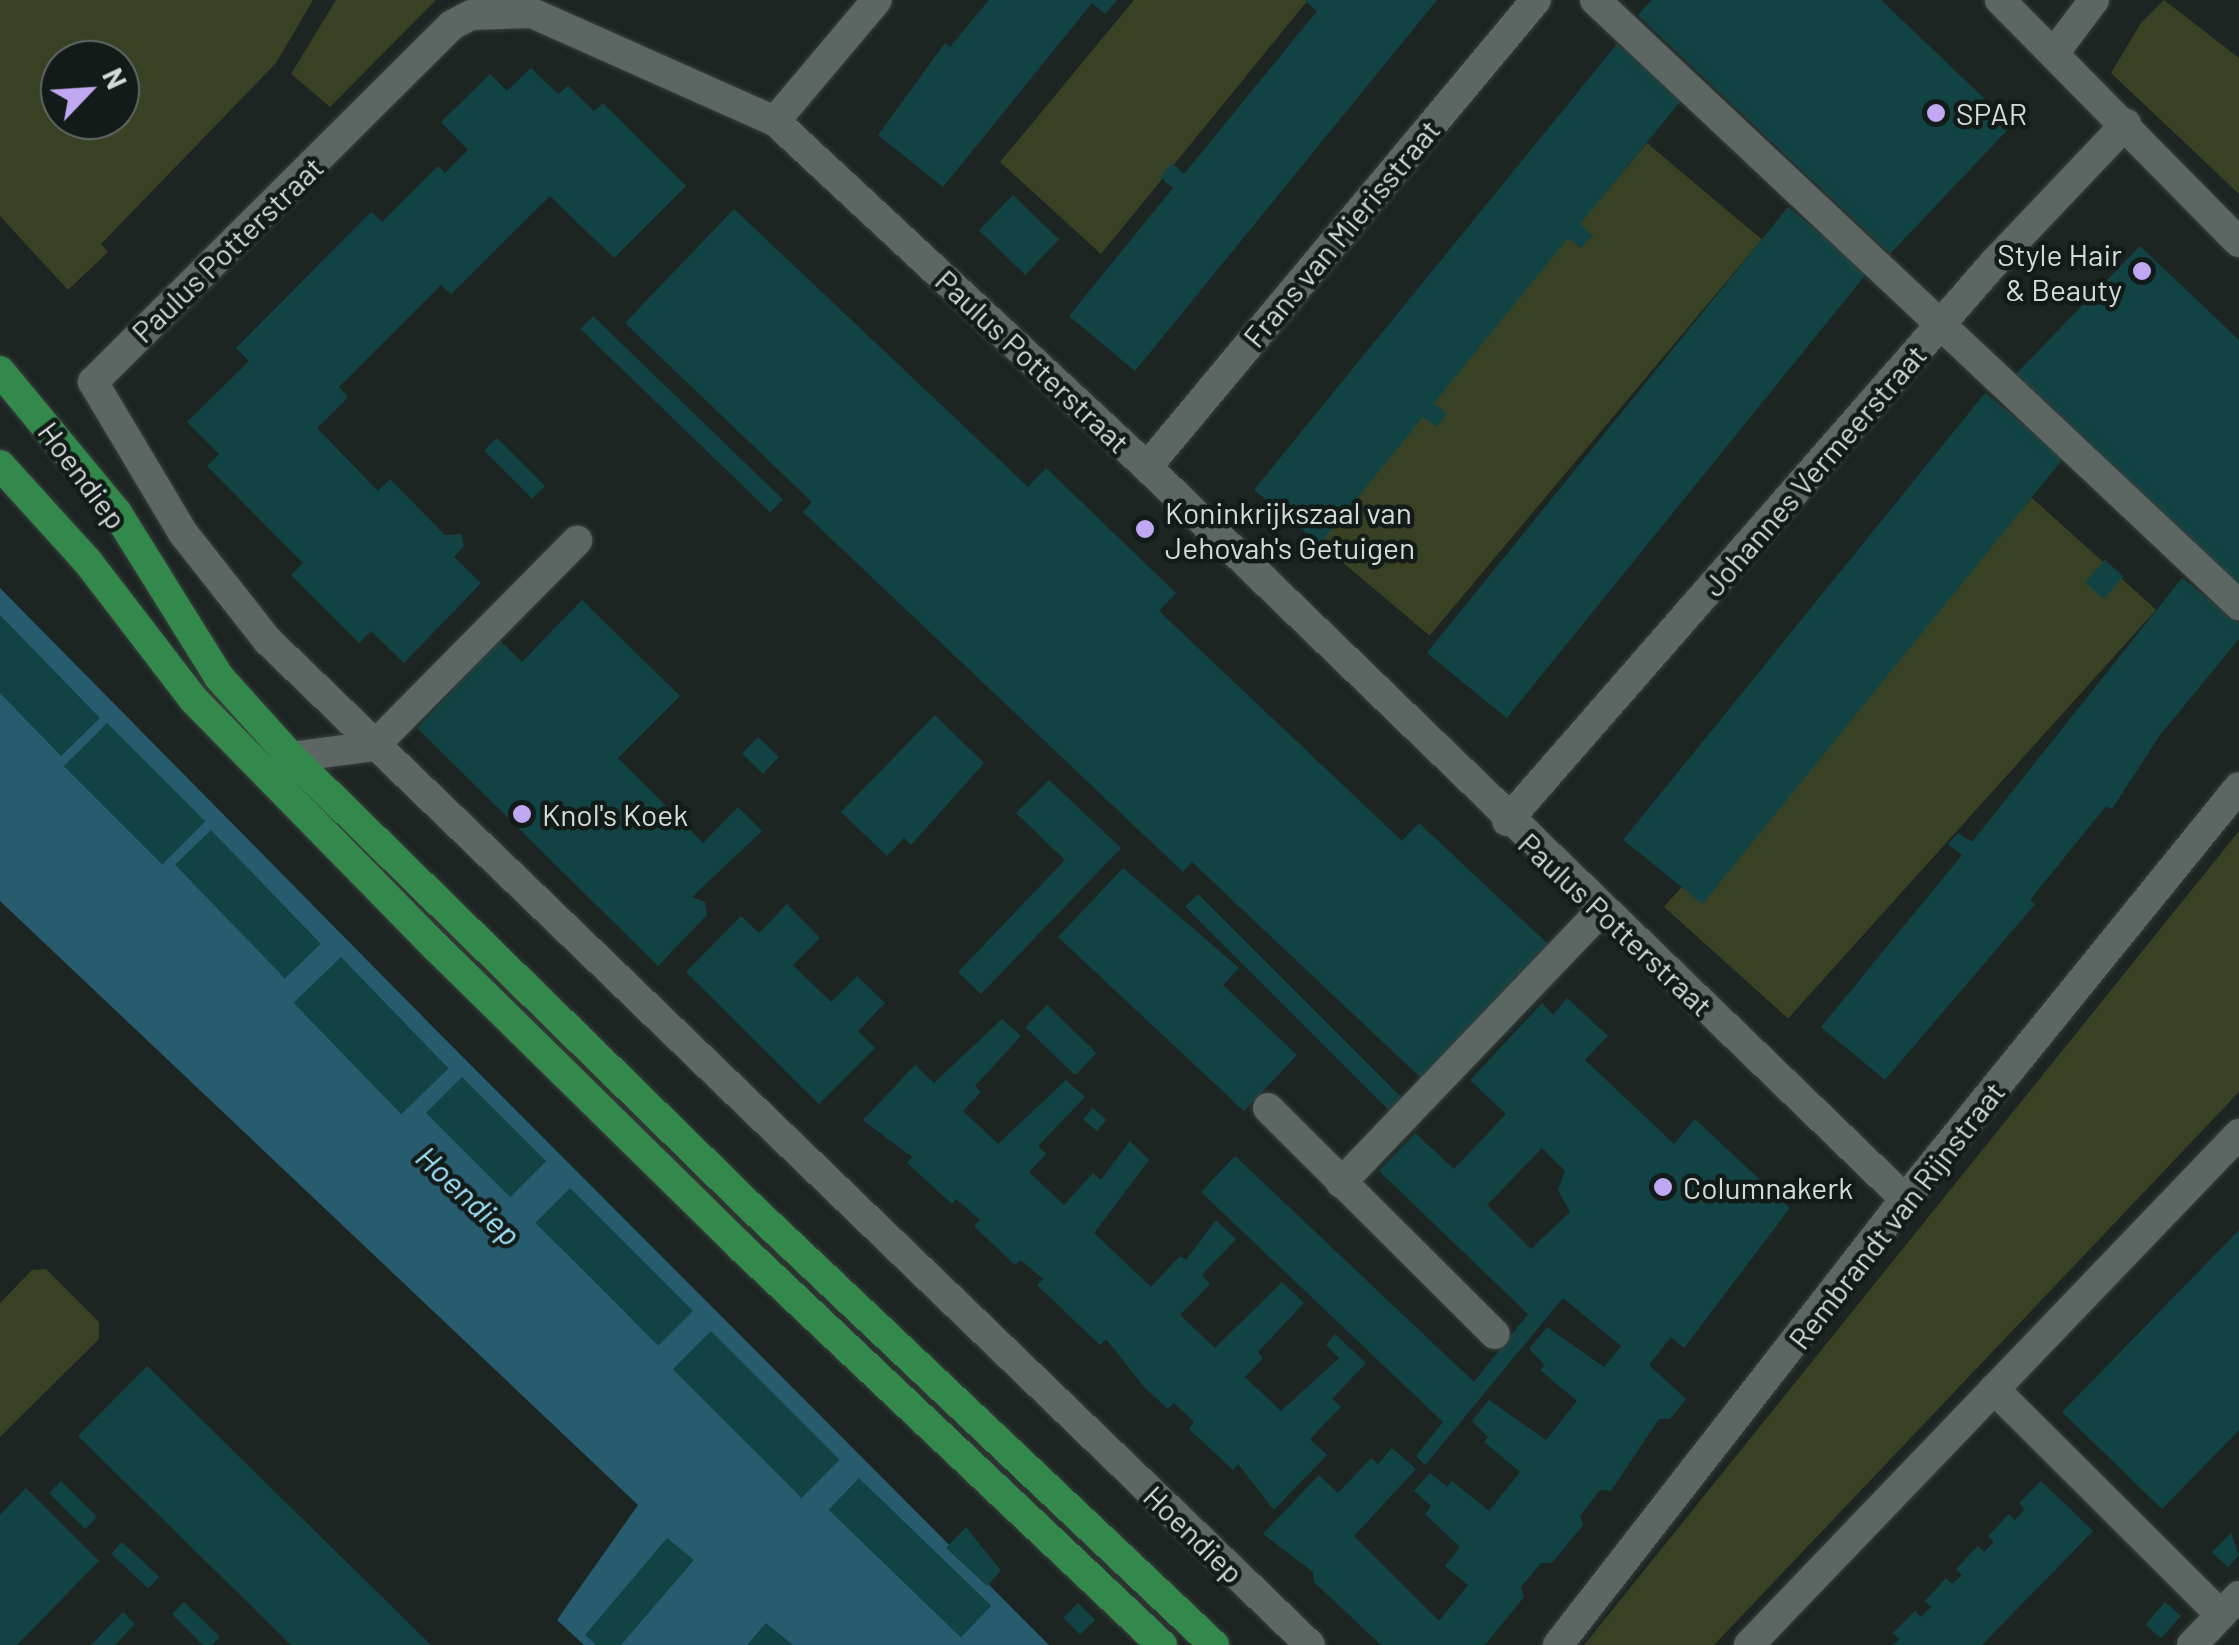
<!DOCTYPE html>
<style>
body{margin:0}
#map{position:relative;width:2239px;height:1645px;overflow:hidden;background:#1c2522;font-family:Barlow,sans-serif}
div>[style]{position:absolute}
.green>*{inset:0;background:#394124;transform-origin:0 0}
.water>*{inset:0;background:#275c6f}
.building>*{inset:0;background:#124344;transform-origin:0 0}
.roads{filter:drop-shadow(0 0 2px #383f3c) drop-shadow(0 0 2px #383f3c)}
.minor>*{height:30px;margin:-15px;padding:0 15px;transform-origin:15px;border-radius:15px;background:#5c6663}
.major>*{height:30px;margin:-15px;padding:0 15px;transform-origin:15px;border-radius:15px;background:#33884c}
.dots>*{width:28px;height:28px;translate:-50% -50%;box-sizing:border-box;border:5px solid #121b18;border-radius:50%}
span{translate:-50% -50%;white-space:nowrap;text-align:center;line-height:1.15;-webkit-text-stroke:9px #121b18;paint-order:stroke}
.poi-label{font-size:30px;color:#d5dbd9}
.left{translate:0 -50%;text-align:left}
.right{translate:-100% -50%;text-align:right}
.street-label{font-size:30px;color:#d5dbd9}
.water-label{font-size:32px;color:#a0e3fc;font-style:italic}
.north{position:absolute;left:40px;top:40px;width:100px;height:100px;box-sizing:border-box;background:#121b18;border:2px solid #606865;border-radius:50%;rotate:65deg;font-size:28px;font-weight:700;line-height:40px;text-align:center;color:#d5dbd9}
.north::after{content:'';display:block;margin:auto;width:35px;height:45px;background:#c1a8f3;clip-path:polygon(50% 0,100% 100%,50% 72%,0 100%)}
</style>
<div id="map">
<div class="green">
<i style="clip-path:polygon(evenodd,0 0,313px 0,276px 63px,101px 244px,108px 252px,68px 290px,0 216px,0 0,60px 60px,120px 60px,120px 120px,60px 120px,60px 60px)"></i>
<i style="clip-path:polygon(336px 0,436px 0,330px 107px,291px 74px)"></i>
<i style="clip-path:polygon(1134px 0,1308px 0,1101px 254px,1000px 162px)"></i>
<i style="clip-path:polygon(2164px 0,2239px 58px,2239px 194px,2111px 73px,2141px 23px)"></i>
<i style="left:1647px;top:143px;width:150px;height:517px;rotate:40deg"></i>
<i style="left:2032px;top:498px;width:167px;height:550px;rotate:42deg"></i>
<i style="clip-path:polygon(2239px 831px,2239px 1092px,1714px 1645px,1584px 1645px)"></i>
<i style="clip-path:polygon(46px 1269px,99px 1322px,99px 1339px,0 1437px,0 1303px,32px 1270px)"></i>
</div>
<div class="water">
<i style="clip-path:polygon(0 588px,427px 1021px,1049px 1645px,584px 1645px,557px 1620px,638px 1505px,0 901px)"></i>
</div>
<div class="building">
<i style="clip-path:polygon(989px 0,1117px 0,1105px 14px,1092px 3px,943px 187px,878px 135px,945px 43px,950px 47px)"></i>
<i style="clip-path:polygon(1304px 0,1437px 0,1135px 371px,1069px 316px,1173px 188px,1160px 177px,1172px 163px,1184px 174px,1317px 11px)"></i>
<i style="clip-path:polygon(1652px 0,1881px 0,2012px 125px,1890px 254px,1638px 15px)"></i>
<i style="clip-path:polygon(1617px 44px,1684px 97px,1580px 224px,1593px 235px,1581px 248px,1568px 238px,1434px 403px,1447px 414px,1436px 427px,1423px 417px,1320px 544px,1254px 490px)"></i>
<i style="clip-path:polygon(531px 68px,558px 94px,568px 86px,594px 111px,603px 103px,686px 186px,614px 258px,550px 196px,451px 294px,441px 285px,339px 387px,348px 397px,317px 428px,378px 491px,390px 479px,445px 535px,461px 534px,464px 546px,454px 557px,481px 583px,404px 663px,371px 631px,359px 643px,291px 575px,303px 563px,207px 466px,219px 454px,187px 422px,249px 361px,236px 348px,371px 212px,382px 222px,438px 166px,445px 173px,468px 150px,441px 122px,490px 74px,507px 91px)"></i>
<i style="left:1013px;top:195px;width:64px;height:49px;rotate:44deg"></i>
<i style="left:1788px;top:207px;width:103px;height:574px;rotate:39deg"></i>
<i style="clip-path:polygon(734px 209px,1028px 487px,1046px 468px,1176px 593px,1159px 611px,1402px 841px,1419px 823px,1550px 946px,1422px 1079px,1192px 862px,1183px 872px,937px 639px,803px 512px,812px 502px,625px 323px)"></i>
<i style="clip-path:polygon(2140px 246px,2239px 340px,2239px 586px,2016px 374px)"></i>
<i style="left:593px;top:316px;width:264px;height:18px;rotate:44deg"></i>
<i style="left:1985px;top:393px;width:102px;height:575px;rotate:39deg"></i>
<i style="left:497px;top:438px;width:68px;height:18px;rotate:45deg"></i>
<i style="left:2105px;top:560px;width:25px;height:30px;rotate:42deg"></i>
<i style="clip-path:polygon(2182px 578px,2239px 623px,2239px 639px,2160px 735px,2112px 809px,2106px 806px,2030px 900px,2035px 904px,1885px 1080px,1821px 1027px,1962px 855px,1948px 844px,1958px 833px,1972px 842px)"></i>
<i style="clip-path:polygon(582px 600px,680px 696px,618px 758px,703px 843px,738px 807px,762px 831px,692px 897px,705px 902px,707px 915px,658px 966px,417px 728px,499px 640px,522px 662px)"></i>
<i style="clip-path:polygon(0 615px,100px 718px,61px 756px,0 693px)"></i>
<i style="clip-path:polygon(935px 715px,984px 763px,911px 845px,904px 838px,887px 856px,841px 812px)"></i>
<i style="left:107px;top:723px;width:139px;height:61px;rotate:45deg"></i>
<i style="left:758px;top:737px;width:29px;height:23px;rotate:44deg"></i>
<i style="clip-path:polygon(1049px 780px,1121px 848px,981px 994px,958px 972px,1065px 860px,1016px 813px)"></i>
<i style="left:211px;top:830px;width:158px;height:50px;rotate:46deg"></i>
<i style="clip-path:polygon(1123px 868px,1239px 968px,1223px 985px,1297px 1055px,1244px 1111px,1058px 937px)"></i>
<i style="left:1198px;top:894px;width:291px;height:18px;rotate:45deg"></i>
<i style="clip-path:polygon(787px 904px,820px 938px,793px 965px,831px 1002px,857px 976px,885px 1003px,858px 1031px,875px 1048px,819px 1104px,686px 972px,741px 916px,759px 933px)"></i>
<i style="left:341px;top:957px;width:155px;height:66px;rotate:46deg"></i>
<i style="clip-path:polygon(evenodd,1567px 998px,1608px 1036px,1585px 1060px,1674px 1144px,1695px 1119px,1790px 1208px,1684px 1348px,1671px 1337px,1649px 1365px,1686px 1399px,1670px 1419px,1659px 1419px,1611px 1491px,1600px 1490px,1580px 1516px,1583px 1525px,1552px 1563px,1541px 1563px,1521px 1587px,1524px 1597px,1485px 1645px,1381px 1645px,1314px 1582px,1313px 1572px,1263px 1534px,1319px 1475px,1338px 1493px,1371px 1458px,1378px 1464px,1392px 1448px,1416px 1469px,1354px 1536px,1439px 1621px,1468px 1585px,1445px 1566px,1460px 1547px,1425px 1514px,1431px 1506px,1414px 1491px,1430px 1473px,1447px 1487px,1452px 1481px,1489px 1511px,1520px 1472px,1484px 1442px,1488px 1437px,1472px 1421px,1489px 1400px,1546px 1440px,1577px 1401px,1540px 1370px,1545px 1365px,1529px 1349px,1547px 1327px,1604px 1367px,1621px 1346px,1563px 1298px,1425px 1465px,1416px 1456px,1443px 1422px,1201px 1192px,1235px 1156px,1474px 1382px,1528px 1314px,1379px 1171px,1415px 1133px,1454px 1169px,1506px 1114px,1470px 1080px,1542px 1003px,1553px 1015px,1567px 998px,1542px 1148px,1565px 1171px,1558px 1190px,1570px 1212px,1531px 1249px,1487px 1205px,1542px 1148px)"></i>
<i style="left:1047px;top:1005px;width:69px;height:31px;rotate:44deg"></i>
<i style="clip-path:polygon(1002px 1019px,1021px 1036px,975px 1086px,981px 1092px,963px 1111px,980px 1127px,998px 1144px,1066px 1080px,1085px 1097px,1038px 1146px,1046px 1154px,1029px 1172px,1064px 1205px,1093px 1173px,1101px 1180px,1130px 1141px,1149px 1160px,1094px 1233px,1151px 1287px,1180px 1256px,1186px 1260px,1216px 1220px,1236px 1239px,1202px 1275px,1210px 1284px,1180px 1315px,1215px 1348px,1282px 1282px,1304px 1303px,1258px 1352px,1263px 1358px,1245px 1377px,1281px 1411px,1339px 1358px,1326px 1345px,1335px 1334px,1366px 1363px,1332px 1399px,1341px 1407px,1310px 1439px,1327px 1455px,1274px 1510px,1238px 1464px,1233px 1470px,1189px 1429px,1194px 1422px,1174px 1403px,1168px 1409px,1145px 1388px,1106px 1339px,1100px 1345px,1037px 1285px,1043px 1279px,1021px 1260px,1015px 1265px,974px 1226px,980px 1220px,956px 1199px,952px 1204px,907px 1163px,912px 1157px,863px 1120px,915px 1065px,934px 1083px)"></i>
<i style="left:462px;top:1077px;width:119px;height:51px;rotate:45deg"></i>
<i style="left:1093px;top:1108px;width:18px;height:15px;rotate:41deg"></i>
<i style="left:570px;top:1188px;width:174px;height:49px;rotate:45deg"></i>
<i style="clip-path:polygon(2239px 1230px,2239px 1430px,2162px 1509px,2062px 1412px)"></i>
<i style="left:711px;top:1331px;width:182px;height:54px;rotate:45deg"></i>
<i style="clip-path:polygon(147px 1366px,210px 1428px,431px 1645px,291px 1645px,233px 1588px,78px 1436px)"></i>
<i style="left:859px;top:1478px;width:184px;height:44px;rotate:44deg"></i>
<i style="left:61px;top:1481px;width:51px;height:17px;rotate:45deg"></i>
<i style="clip-path:polygon(2041px 1481px,2093px 1531px,1982px 1645px,1893px 1645px,1899px 1639px,1893px 1633px,1915px 1611px,1921px 1617px,1931px 1607px,1925px 1601px,1946px 1578px,1952px 1584px,1962px 1575px,1956px 1569px,1978px 1546px,1984px 1552px,1994px 1542px,1988px 1536px,2009px 1514px,2015px 1520px,2025px 1509px,2019px 1503px)"></i>
<i style="clip-path:polygon(26px 1488px,99px 1561px,17px 1645px,0 1645px,0 1515px)"></i>
<i style="clip-path:polygon(966px 1527px,1001px 1571px,987px 1586px,946px 1548px)"></i>
<i style="clip-path:polygon(2231px 1533px,2239px 1555px,2228px 1567px,2212px 1552px)"></i>
<i style="clip-path:polygon(667px 1538px,694px 1560px,621px 1645px,596px 1645px,585px 1635px)"></i>
<i style="left:122px;top:1542px;width:51px;height:16px;rotate:43deg"></i>
<i style="clip-path:polygon(184px 1602px,220px 1637px,212px 1645px,203px 1645px,172px 1614px)"></i>
<i style="left:2165px;top:1602px;width:21px;height:30px;rotate:41deg"></i>
<i style="left:1078px;top:1603px;width:24px;height:21px;rotate:45deg"></i>
<i style="clip-path:polygon(123px 1612px,135px 1624px,115px 1645px,91px 1645px)"></i>
<i style="clip-path:polygon(766px 1623px,793px 1645px,747px 1645px)"></i>
</div>
<div class="roads">
<div class="minor">
<i style="left:1595px;top:0;width:884px;rotate:43.21deg"></i>
<i style="left:2000px;top:0;width:340px;rotate:45.4deg"></i>
<i style="left:2055px;top:52px;width:65px;rotate:-53.1deg"></i>
<i style="left:775px;top:121px;width:158px;rotate:-49.9deg"></i>
<i style="left:1147px;top:467px;width:608px;rotate:-50.21deg"></i>
<i style="left:291px;top:757px;width:84px;rotate:-7.5deg"></i>
<i style="left:374px;top:746px;width:289px;rotate:-45.3deg"></i>
<i style="left:1507px;top:821px;width:741px;rotate:-48.89deg"></i>
<i style="left:1994px;top:263px;width:192px;rotate:-46.5deg"></i>
<i style="left:1268px;top:1108px;width:320px;rotate:44.9deg"></i>
<i style="left:1341px;top:1183px;width:378px;rotate:-46.3deg"></i>
<i style="left:1994px;top:1389px;width:320px;rotate:44.9deg"></i>
<i style="left:1310px;top:1645px;width:1447px;rotate:-136.06deg"></i>
<i style="left:268px;top:641px;width:137px;rotate:-128.2deg"></i>
<i style="left:183px;top:533px;width:176px;rotate:-120.8deg"></i>
<i style="left:93px;top:382px;width:506px;rotate:-44.84deg"></i>
<i style="left:452px;top:25px;width:21px;rotate:-28deg"></i>
<i style="left:471px;top:15px;width:61px;rotate:-1.9deg"></i>
<i style="left:532px;top:13px;width:266px;rotate:24deg"></i>
<i style="left:775px;top:121px;width:508px;rotate:42.93deg"></i>
<i style="left:1147px;top:467px;width:1054px;rotate:44deg"></i>
<i style="left:1558px;top:1645px;width:565px;rotate:-52.12deg"></i>
<i style="left:1905px;top:1199px;width:530px;rotate:-50.97deg"></i>
<i style="left:1749px;top:1645px;width:708px;rotate:-46.2deg"></i>
<i style="left:2192px;top:1645px;width:68px;rotate:-46.2deg"></i>
</div>
<div class="major">
<i style="left:0;top:371px;width:184px;rotate:50.5deg"></i>
<i style="left:117px;top:513px;width:193px;rotate:58.1deg"></i>
<i style="left:219px;top:677px;width:108px;rotate:48deg"></i>
<i style="left:291px;top:757px;width:649px;rotate:44.38deg"></i>
<i style="left:755px;top:1211px;width:632px;rotate:43.4deg"></i>
<i style="left:0;top:465px;width:131px;rotate:47.8deg"></i>
<i style="left:88px;top:562px;width:174px;rotate:52.5deg"></i>
<i style="left:194px;top:700px;width:346px;rotate:45.6deg"></i>
<i style="left:436px;top:947px;width:426px;rotate:44.5deg"></i>
<i style="left:740px;top:1246px;width:581px;rotate:43.4deg"></i>
</div>
</div>
<div class="dots">
<i style="left:1936px;top:113px;background:#c1a8f3"></i>
<i style="left:2142px;top:271px;background:#c1a8f3"></i>
<i style="left:1145px;top:529px;background:#c1a8f3"></i>
<i style="left:522px;top:814px;background:#c1a8f3"></i>
<i style="left:1663px;top:1187px;background:#c1a8f3"></i>
</div>
<div class="poi-label">
<span class="left" style="left:1956px;top:113px">SPAR</span>
<span class="right" style="left:2122px;top:271px">Style Hair<br>&amp; Beauty</span>
<span class="left" style="left:1165px;top:529px">Koninkrijkszaal van<br>Jehovah's Getuigen</span>
<span class="left" style="left:542px;top:814px">Knol's Koek</span>
<span class="left" style="left:1683px;top:1187px">Columnakerk</span>
</div>
<div class="street-label">
<span style="left:1341px;top:233px;rotate:-50deg">Frans van Mierisstraat</span>
<span style="left:227px;top:249px;rotate:-44deg">Paulus Potterstraat</span>
<span style="left:1033px;top:361px;rotate:43deg">Paulus Potterstraat</span>
<span style="left:1814px;top:470px;rotate:-49deg">Johannes Vermeerstraat</span>
<span style="left:83px;top:475px;rotate:53deg">Hoendiep</span>
<span style="left:1616px;top:924px;rotate:43deg">Paulus Potterstraat</span>
<span style="left:1896px;top:1215px;rotate:-52deg">Rembrandt van Rijnstraat</span>
<span style="left:1194px;top:1534px;rotate:44deg">Hoendiep</span>
</div>
<div class="water-label">
<span style="left:469px;top:1195px;rotate:43deg">Hoendiep</span>
</div>
<div class="north">N</div>
</div>
